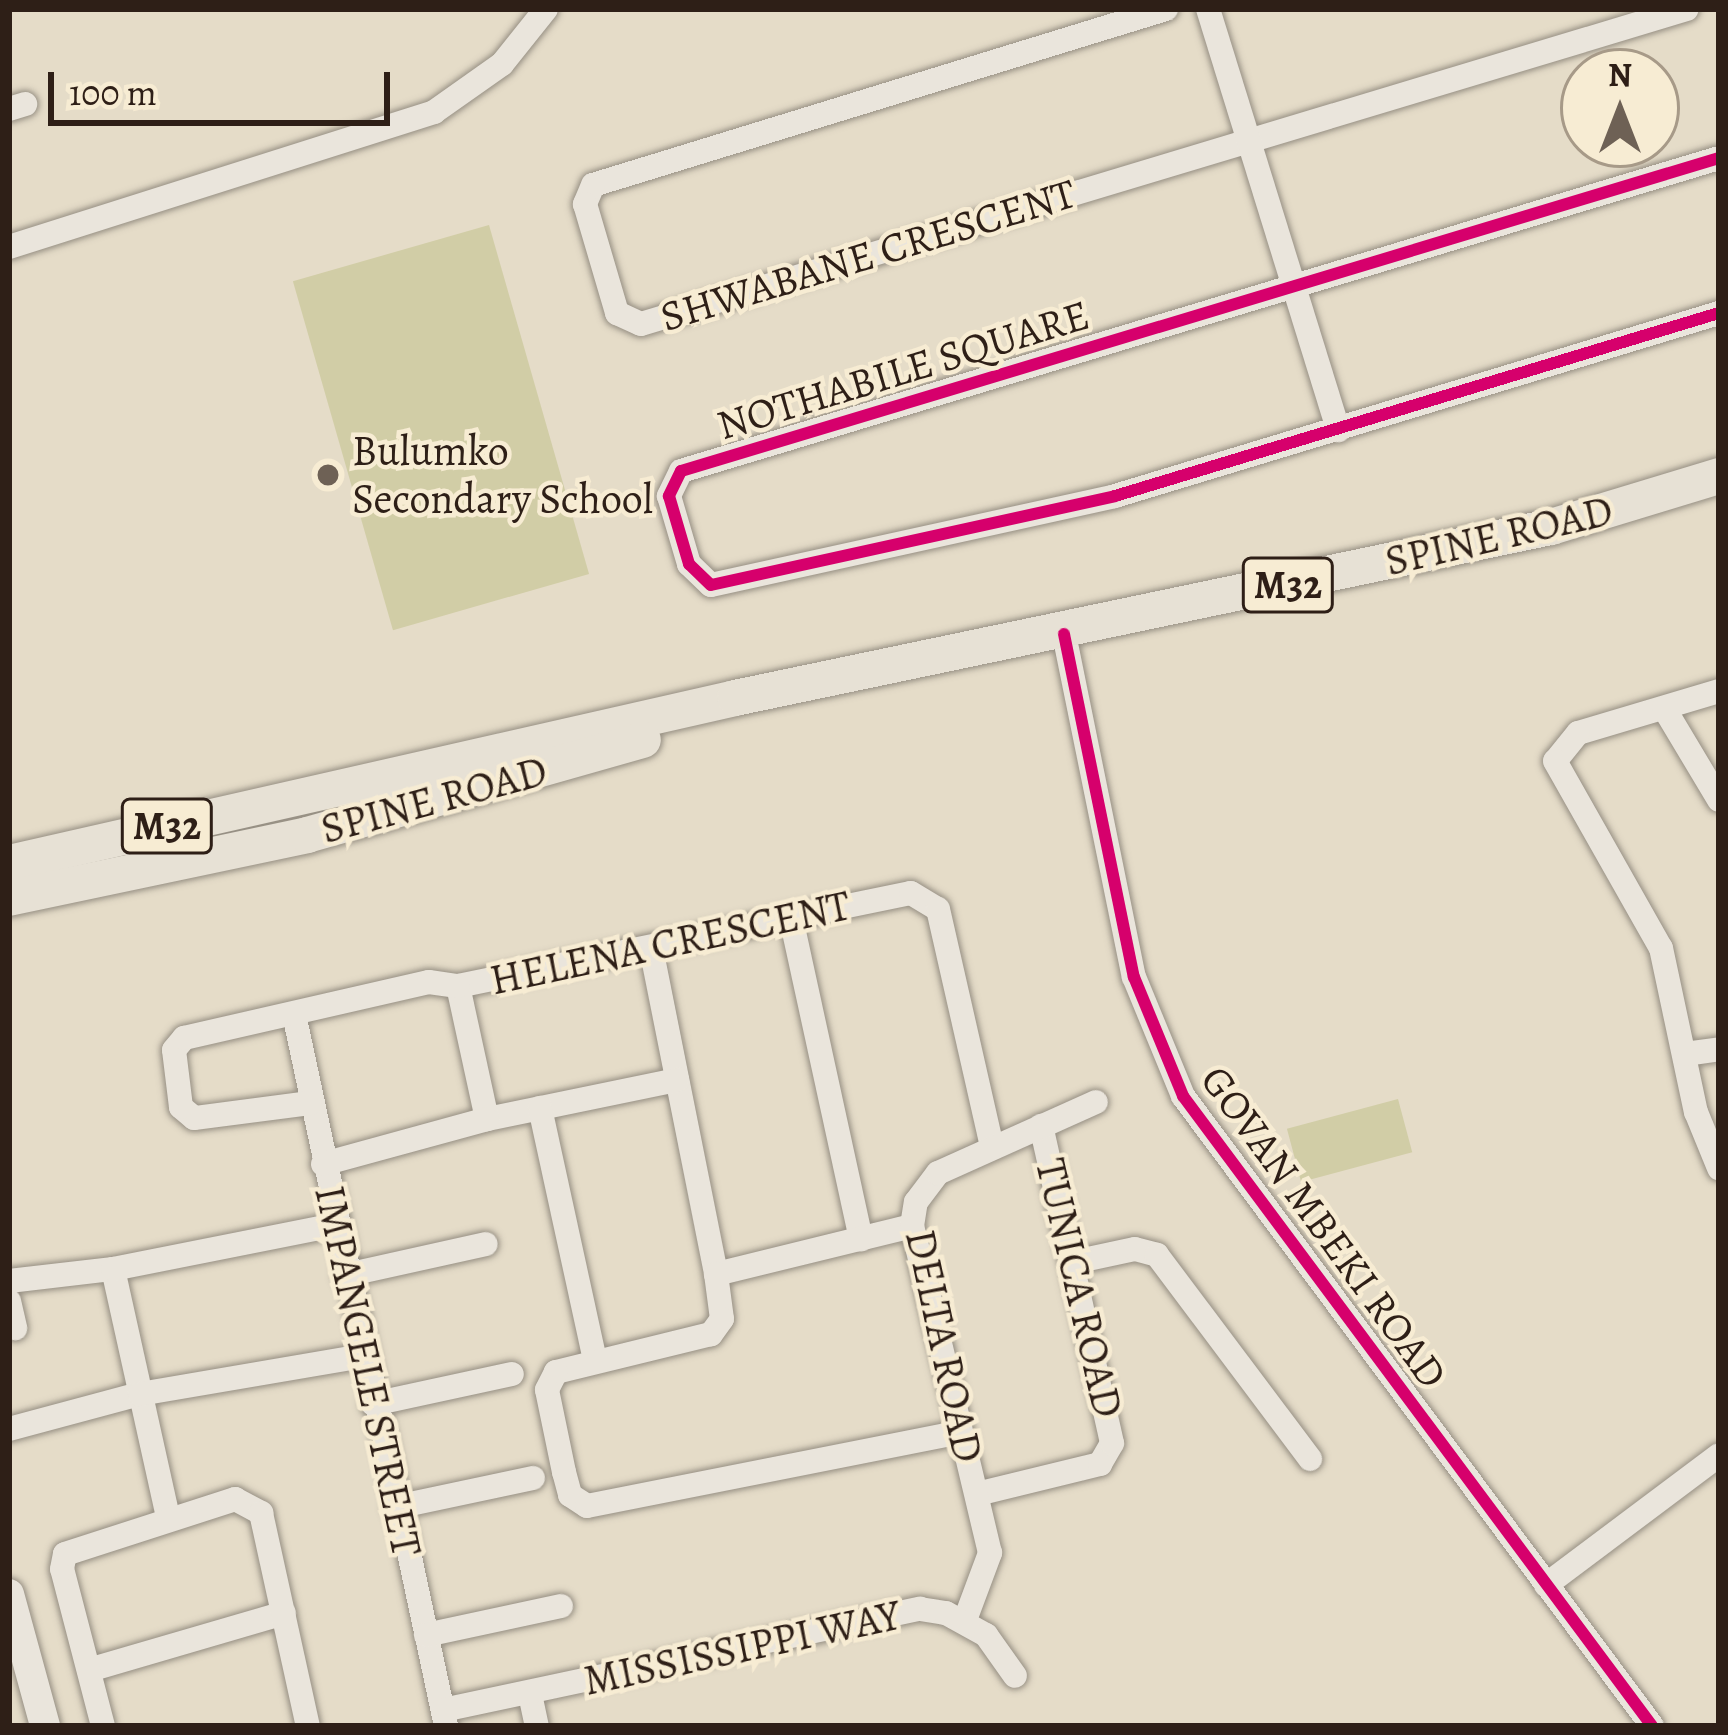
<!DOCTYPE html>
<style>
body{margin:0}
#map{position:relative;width:1728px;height:1735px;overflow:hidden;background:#e5dcc8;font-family:Alegreya,serif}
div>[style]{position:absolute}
.green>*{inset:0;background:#d1cda6;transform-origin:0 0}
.roads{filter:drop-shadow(0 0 3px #968f83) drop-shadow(0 0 3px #968f83)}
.minor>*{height:24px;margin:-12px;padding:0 12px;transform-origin:12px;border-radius:12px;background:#eae5dc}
.tertiary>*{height:30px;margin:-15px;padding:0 15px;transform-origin:15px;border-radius:15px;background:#eae5dc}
.primary>*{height:36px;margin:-18px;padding:0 18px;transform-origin:18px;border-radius:18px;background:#e7e1d5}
.cycleway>*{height:12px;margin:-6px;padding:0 6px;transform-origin:6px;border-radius:6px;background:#d6006c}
.dots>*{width:33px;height:33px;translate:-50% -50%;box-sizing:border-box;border:6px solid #f7ecd3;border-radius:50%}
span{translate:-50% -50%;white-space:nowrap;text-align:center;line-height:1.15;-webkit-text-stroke:9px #f7ecd3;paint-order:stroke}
.shield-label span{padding:3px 9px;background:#f7ecd3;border:3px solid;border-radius:9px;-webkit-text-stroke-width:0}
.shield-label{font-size:39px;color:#2e1f17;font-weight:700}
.street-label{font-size:42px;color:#2e1f17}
.poi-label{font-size:42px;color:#2e1f17}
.left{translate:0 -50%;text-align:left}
.frame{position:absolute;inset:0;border:12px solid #2e1f17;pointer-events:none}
.north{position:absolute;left:1560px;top:48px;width:120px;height:120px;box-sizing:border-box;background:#f7ecd3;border:3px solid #a79a88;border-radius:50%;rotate:0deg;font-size:33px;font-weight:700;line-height:48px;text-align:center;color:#2e1f17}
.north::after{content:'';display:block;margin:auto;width:42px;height:54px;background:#6e6155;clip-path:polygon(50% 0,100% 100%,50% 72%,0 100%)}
.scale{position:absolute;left:48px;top:72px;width:342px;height:54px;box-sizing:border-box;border:6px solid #2e1f17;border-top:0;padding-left:15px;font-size:36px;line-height:42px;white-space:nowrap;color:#2e1f17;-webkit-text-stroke:9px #f7ecd3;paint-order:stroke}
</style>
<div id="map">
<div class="green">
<i style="left:489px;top:225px;width:363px;height:204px;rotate:74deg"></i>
<i style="left:1398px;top:1099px;width:55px;height:115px;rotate:75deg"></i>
</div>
<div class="roads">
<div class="minor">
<i style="left:1166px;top:9px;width:599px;rotate:162.93deg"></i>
<i style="left:593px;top:185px;width:21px;rotate:113deg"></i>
<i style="left:585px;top:204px;width:114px;rotate:73.6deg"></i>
<i style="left:617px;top:313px;width:26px;rotate:25deg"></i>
<i style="left:641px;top:324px;width:1092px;rotate:-16.76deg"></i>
<i style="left:1208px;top:9px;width:441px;rotate:72.8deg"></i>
<i style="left:9px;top:109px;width:17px;rotate:-17deg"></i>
<i style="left:1719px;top:158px;width:1084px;rotate:163.22deg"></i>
<i style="left:681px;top:471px;width:28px;rotate:116deg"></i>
<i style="left:669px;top:496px;width:71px;rotate:73.6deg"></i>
<i style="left:689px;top:564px;width:30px;rotate:44deg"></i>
<i style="left:711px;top:585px;width:414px;rotate:-12.4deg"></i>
<i style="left:1115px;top:496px;width:631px;rotate:-16.86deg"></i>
<i style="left:9px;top:247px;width:446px;rotate:-17.6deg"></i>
<i style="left:434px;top:112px;width:83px;rotate:-35.2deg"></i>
<i style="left:502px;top:64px;width:70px;rotate:-51.3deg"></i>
<i style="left:1064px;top:634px;width:350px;rotate:78.5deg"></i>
<i style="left:1134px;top:977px;width:129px;rotate:67.6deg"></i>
<i style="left:1183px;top:1096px;width:785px;rotate:53.33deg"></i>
<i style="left:1719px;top:691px;width:147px;rotate:163.4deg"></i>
<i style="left:1578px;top:733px;width:36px;rotate:129deg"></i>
<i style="left:1555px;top:761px;width:215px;rotate:60.5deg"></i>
<i style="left:1661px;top:948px;width:168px;rotate:78deg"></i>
<i style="left:1696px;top:1112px;width:61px;rotate:67.7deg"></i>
<i style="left:1664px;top:708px;width:107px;rotate:59.1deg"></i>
<i style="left:791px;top:918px;width:329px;rotate:77.7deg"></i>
<i style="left:651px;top:948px;width:332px;rotate:78.7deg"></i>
<i style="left:294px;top:1014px;width:728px;rotate:77.95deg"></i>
<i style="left:1685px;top:1054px;width:34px;rotate:-8deg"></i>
<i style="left:677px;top:1080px;width:194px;rotate:168.4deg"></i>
<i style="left:487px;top:1119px;width:136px;rotate:-102.3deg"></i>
<i style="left:458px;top:986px;width:462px;rotate:-11.6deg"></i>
<i style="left:911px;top:893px;width:31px;rotate:31deg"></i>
<i style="left:938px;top:909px;width:243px;rotate:77.2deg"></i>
<i style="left:310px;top:1103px;width:117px;rotate:172.6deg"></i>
<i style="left:194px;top:1118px;width:17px;rotate:-140deg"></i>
<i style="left:181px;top:1107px;width:57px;rotate:-97deg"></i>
<i style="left:174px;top:1050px;width:16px;rotate:-50deg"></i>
<i style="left:184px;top:1038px;width:251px;rotate:-12.9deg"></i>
<i style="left:429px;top:982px;width:29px;rotate:8deg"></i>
<i style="left:540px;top:1108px;width:259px;rotate:77.7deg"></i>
<i style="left:323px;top:1164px;width:170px;rotate:-15.3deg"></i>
<i style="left:912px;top:1226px;width:202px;rotate:166.2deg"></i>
<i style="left:716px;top:1274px;width:45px;rotate:82.4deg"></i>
<i style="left:722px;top:1319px;width:19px;rotate:126deg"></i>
<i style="left:711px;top:1334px;width:160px;rotate:166.2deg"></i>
<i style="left:556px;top:1372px;width:20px;rotate:117deg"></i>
<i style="left:547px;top:1390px;width:84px;rotate:78.3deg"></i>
<i style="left:564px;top:1472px;width:24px;rotate:75deg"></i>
<i style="left:570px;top:1495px;width:20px;rotate:33deg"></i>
<i style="left:587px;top:1506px;width:380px;rotate:-11.2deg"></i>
<i style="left:1074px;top:1262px;width:62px;rotate:-12deg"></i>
<i style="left:1135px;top:1249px;width:23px;rotate:15deg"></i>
<i style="left:1157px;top:1255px;width:255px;rotate:53.1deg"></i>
<i style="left:113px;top:1269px;width:255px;rotate:77.5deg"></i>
<i style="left:346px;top:1275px;width:143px;rotate:-12.5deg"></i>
<i style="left:9px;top:1281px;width:105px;rotate:-6.6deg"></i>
<i style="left:113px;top:1269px;width:226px;rotate:-11.2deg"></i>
<i style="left:9px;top:1301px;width:28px;rotate:77deg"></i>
<i style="left:373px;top:1404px;width:142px;rotate:-12.2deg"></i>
<i style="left:9px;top:1429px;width:136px;rotate:-15deg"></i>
<i style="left:140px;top:1394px;width:225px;rotate:-9.7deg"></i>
<i style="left:977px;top:1494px;width:127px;rotate:-13.7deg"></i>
<i style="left:1100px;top:1464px;width:24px;rotate:-60deg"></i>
<i style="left:1112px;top:1443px;width:325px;rotate:-102.6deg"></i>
<i style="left:396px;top:1507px;width:140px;rotate:-12deg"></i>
<i style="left:1546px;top:1585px;width:216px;rotate:-36.9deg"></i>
<i style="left:965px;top:1620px;width:72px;rotate:-69.5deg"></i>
<i style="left:990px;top:1553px;width:336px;rotate:-103.4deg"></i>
<i style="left:912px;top:1226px;width:24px;rotate:-81deg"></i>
<i style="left:916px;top:1202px;width:36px;rotate:-53deg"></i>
<i style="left:938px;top:1173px;width:173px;rotate:-24.2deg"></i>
<i style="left:426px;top:1635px;width:138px;rotate:-12.1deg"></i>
<i style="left:89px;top:1670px;width:203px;rotate:-16.3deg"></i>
<i style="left:530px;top:1694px;width:33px;rotate:78deg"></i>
<i style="left:443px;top:1710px;width:488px;rotate:-12deg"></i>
<i style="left:920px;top:1609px;width:26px;rotate:9deg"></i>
<i style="left:946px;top:1613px;width:46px;rotate:28.8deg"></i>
<i style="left:986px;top:1635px;width:50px;rotate:54.7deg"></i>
<i style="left:103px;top:1726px;width:162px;rotate:-104.6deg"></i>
<i style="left:62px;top:1569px;width:15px;rotate:-79deg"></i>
<i style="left:65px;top:1554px;width:179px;rotate:-17.9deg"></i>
<i style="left:235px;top:1499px;width:30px;rotate:28deg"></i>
<i style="left:261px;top:1513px;width:218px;rotate:77.6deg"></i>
</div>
<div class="tertiary">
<i style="left:9px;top:1594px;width:137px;rotate:74.7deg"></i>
</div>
<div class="primary">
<i style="left:9px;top:863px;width:745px;rotate:-12.8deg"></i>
<i style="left:735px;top:698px;width:834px;rotate:-11.84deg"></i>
<i style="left:1551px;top:527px;width:176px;rotate:-16.9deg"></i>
<i style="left:9px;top:898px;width:305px;rotate:-11.9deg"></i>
<i style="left:307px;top:835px;width:349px;rotate:-15.8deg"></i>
</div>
</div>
<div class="cycleway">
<i style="left:1719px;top:158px;width:1084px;rotate:163.22deg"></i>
<i style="left:681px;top:471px;width:28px;rotate:116deg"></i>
<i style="left:669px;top:496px;width:71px;rotate:73.6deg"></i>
<i style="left:689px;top:564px;width:30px;rotate:44deg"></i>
<i style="left:711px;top:585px;width:414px;rotate:-12.4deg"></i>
<i style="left:1115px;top:496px;width:631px;rotate:-16.86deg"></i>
<i style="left:1064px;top:634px;width:350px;rotate:78.5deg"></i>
<i style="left:1134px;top:977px;width:129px;rotate:67.6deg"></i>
<i style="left:1183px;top:1096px;width:785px;rotate:53.33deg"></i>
</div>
<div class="dots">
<i style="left:328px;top:475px;background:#6e6155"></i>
</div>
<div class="shield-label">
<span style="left:1288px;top:585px">M32</span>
<span style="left:167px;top:826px">M32</span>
</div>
<div class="street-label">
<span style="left:868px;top:255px;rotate:-17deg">SHWABANE CRESCENT</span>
<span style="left:903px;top:370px;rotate:-17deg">NOTHABILE SQUARE</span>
<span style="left:1499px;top:536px;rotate:-13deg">SPINE ROAD</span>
<span style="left:434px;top:800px;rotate:-15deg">SPINE ROAD</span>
<span style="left:670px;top:943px;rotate:-12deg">HELENA CRESCENT</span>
<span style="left:1324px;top:1227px;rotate:54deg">GOVAN MBEKI ROAD</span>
<span style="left:1079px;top:1288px;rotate:77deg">TUNICA ROAD</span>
<span style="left:944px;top:1346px;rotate:78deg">DELTA ROAD</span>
<span style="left:368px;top:1371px;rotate:78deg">IMPANGELE STREET</span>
<span style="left:742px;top:1648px;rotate:-12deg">MISSISSIPPI WAY</span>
</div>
<div class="poi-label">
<span class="left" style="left:352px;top:475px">Bulumko<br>Secondary School</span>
</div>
<div class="frame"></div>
<div class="north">N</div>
<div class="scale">100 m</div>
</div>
